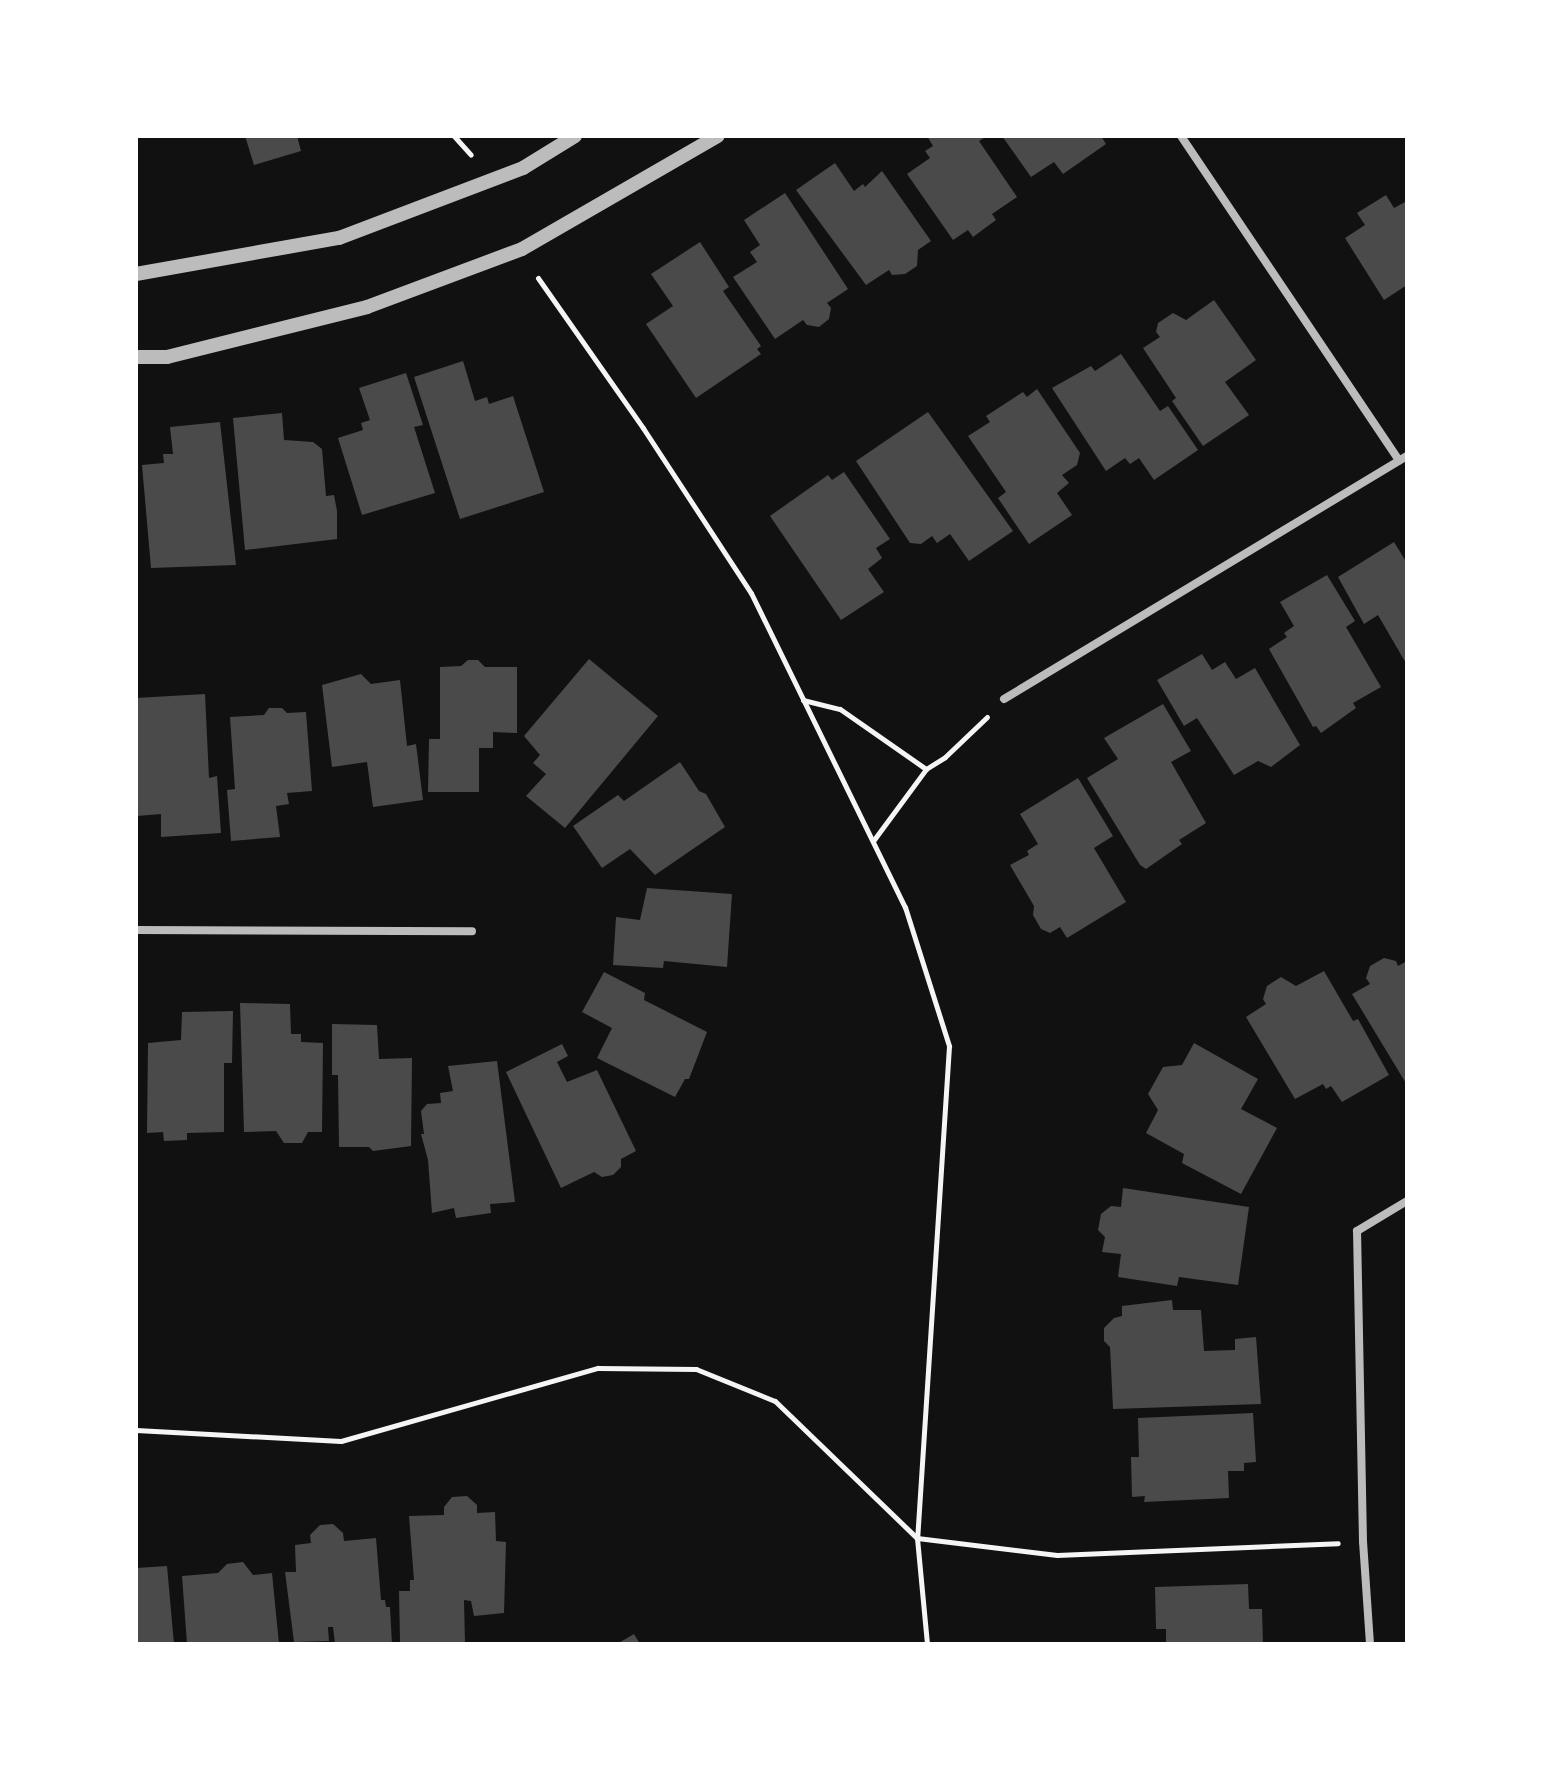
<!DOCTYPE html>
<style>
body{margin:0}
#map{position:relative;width:1543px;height:1780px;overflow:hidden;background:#111;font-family:"DejaVu Sans",sans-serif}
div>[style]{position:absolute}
.building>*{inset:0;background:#4a4a4a}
.path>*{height:5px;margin:-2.5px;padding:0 2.5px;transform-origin:2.5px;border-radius:2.5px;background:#f5f5f5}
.minor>*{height:8px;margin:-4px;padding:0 4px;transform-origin:4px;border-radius:4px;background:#bcbcbc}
.tertiary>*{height:14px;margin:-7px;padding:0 7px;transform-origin:7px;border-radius:7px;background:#bcbcbc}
span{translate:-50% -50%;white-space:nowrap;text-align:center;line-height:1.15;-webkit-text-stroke:7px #fff;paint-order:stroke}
.frame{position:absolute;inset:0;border:138px solid #fff;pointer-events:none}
</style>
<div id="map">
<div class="building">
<i style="clip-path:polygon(245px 136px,297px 136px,301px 151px,254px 165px)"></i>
<i style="clip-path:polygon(927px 136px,987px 136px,979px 141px,1017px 197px,992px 214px,996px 220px,973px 237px,968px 230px,953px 240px,907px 174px,930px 158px,925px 151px,933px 146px)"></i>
<i style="clip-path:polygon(1002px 136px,1101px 136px,1106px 144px,1063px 174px,1054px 162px,1031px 177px)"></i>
<i style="clip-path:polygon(835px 163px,854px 191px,863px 184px,865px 187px,882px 171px,931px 241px,918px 250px,917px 266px,905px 274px,892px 275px,889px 270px,866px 285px,796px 190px)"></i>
<i style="clip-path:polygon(785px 193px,848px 289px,827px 303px,831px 308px,829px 319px,819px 327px,807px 325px,803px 320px,775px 339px,733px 277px,757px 262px,750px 252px,760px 245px,744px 220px)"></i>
<i style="clip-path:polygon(1386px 195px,1394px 208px,1407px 201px,1407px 285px,1384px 300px,1345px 238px,1365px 225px,1357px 213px)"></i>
<i style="clip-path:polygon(700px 242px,729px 287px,723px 291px,761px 346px,757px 349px,761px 354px,696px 398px,646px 324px,673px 306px,651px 274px)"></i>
<i style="clip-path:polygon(1214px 300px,1256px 360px,1225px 382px,1249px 415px,1203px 446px,1172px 401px,1176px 398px,1143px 348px,1160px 337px,1156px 332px,1158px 323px,1173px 313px,1186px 320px)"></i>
<i style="clip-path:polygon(1121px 354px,1160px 411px,1168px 406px,1198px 450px,1154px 480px,1139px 458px,1130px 464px,1125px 458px,1106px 471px,1052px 388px,1091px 366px,1095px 371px)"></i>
<i style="clip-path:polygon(463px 361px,475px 401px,487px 397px,489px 404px,513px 396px,544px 492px,460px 519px,414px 377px)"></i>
<i style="clip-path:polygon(406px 373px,423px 425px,414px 427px,435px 493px,362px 515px,338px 438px,363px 430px,361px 423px,370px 420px,359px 388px)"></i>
<i style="clip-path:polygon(1037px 389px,1080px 453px,1077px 465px,1062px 475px,1069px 483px,1057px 493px,1072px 515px,1029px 544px,998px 498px,1006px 492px,968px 436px,990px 422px,986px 416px,1023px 392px,1027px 397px)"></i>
<i style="clip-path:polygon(928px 412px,1013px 531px,969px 561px,950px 534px,937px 543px,932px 536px,921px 544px,910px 543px,856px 461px)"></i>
<i style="clip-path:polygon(282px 413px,284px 440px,313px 442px,322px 449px,326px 496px,334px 495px,337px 511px,337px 539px,245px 550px,233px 418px)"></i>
<i style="clip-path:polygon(220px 422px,236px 565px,151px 568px,142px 465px,164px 463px,163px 454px,173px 454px,170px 427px)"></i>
<i style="clip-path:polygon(844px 472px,890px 539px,876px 548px,882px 558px,868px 569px,884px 592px,841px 620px,770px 516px,828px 475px,832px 480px)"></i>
<i style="clip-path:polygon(1394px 542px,1407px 563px,1407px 665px,1378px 615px,1364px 624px,1338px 577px)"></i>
<i style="clip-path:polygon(1327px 575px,1355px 621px,1346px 627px,1381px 687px,1353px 703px,1356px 708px,1321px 733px,1316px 726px,1313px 727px,1269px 649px,1287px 637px,1284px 633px,1294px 626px,1280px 602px)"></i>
<i style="clip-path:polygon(1202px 654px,1212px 670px,1225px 662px,1236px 679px,1255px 668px,1300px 745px,1271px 767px,1258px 761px,1234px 775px,1197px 718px,1184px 726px,1157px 680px)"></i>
<i style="clip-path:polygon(589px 659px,658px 716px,565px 828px,526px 796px,546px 774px,533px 763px,540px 755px,524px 736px)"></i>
<i style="clip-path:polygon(468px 660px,478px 660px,485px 667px,517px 667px,517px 733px,493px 732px,493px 748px,479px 748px,479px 792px,428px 792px,429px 739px,440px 739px,440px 667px,461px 666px)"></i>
<i style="clip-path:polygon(361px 674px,371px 684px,400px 680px,407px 746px,416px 744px,423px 800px,373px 807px,367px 762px,332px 767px,322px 685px)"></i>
<i style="clip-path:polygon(205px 694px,209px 778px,217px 776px,221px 833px,161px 837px,161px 814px,137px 816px,136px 698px)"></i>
<i style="clip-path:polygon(1163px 704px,1191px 751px,1171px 762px,1206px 823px,1179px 840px,1182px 844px,1146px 869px,1140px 865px,1087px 778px,1118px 759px,1104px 738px)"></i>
<i style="clip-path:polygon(269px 708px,282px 708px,287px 713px,306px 712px,312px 791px,287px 793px,289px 804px,276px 806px,280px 837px,231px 841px,227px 790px,235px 789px,230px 717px,264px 715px)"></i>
<i style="clip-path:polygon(680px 762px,699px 791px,706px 794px,725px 827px,655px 875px,630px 849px,602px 868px,573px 826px,618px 795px,624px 801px)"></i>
<i style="clip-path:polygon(1078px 778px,1113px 836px,1094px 848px,1126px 902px,1067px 938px,1060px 927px,1050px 933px,1041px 929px,1033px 915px,1034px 906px,1010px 865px,1029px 855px,1027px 851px,1038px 844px,1020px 814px)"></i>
<i style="clip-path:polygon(647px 888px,732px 894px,727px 967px,664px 961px,663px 968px,613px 965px,616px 917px,640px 920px)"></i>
<i style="clip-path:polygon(1384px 958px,1396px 961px,1398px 966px,1407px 961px,1407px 1085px,1352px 994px,1370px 984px,1366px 978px,1370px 966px)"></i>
<i style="clip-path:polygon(1324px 971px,1353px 1021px,1358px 1019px,1389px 1075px,1342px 1102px,1331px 1086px,1326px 1089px,1323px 1084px,1295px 1099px,1246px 1017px,1266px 1004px,1263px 999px,1267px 986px,1281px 977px,1296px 986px)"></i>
<i style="clip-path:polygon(604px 972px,645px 993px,644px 1000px,707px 1032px,689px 1079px,685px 1079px,675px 1097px,597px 1058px,612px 1028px,582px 1012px)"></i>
<i style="clip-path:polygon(240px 1003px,290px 1004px,291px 1034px,301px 1034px,301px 1042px,323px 1043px,322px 1132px,308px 1132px,302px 1143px,284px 1143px,276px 1131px,244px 1132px)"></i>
<i style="clip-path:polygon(233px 1011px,232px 1063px,224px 1063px,224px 1132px,187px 1133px,187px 1140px,164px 1141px,163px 1132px,147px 1133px,148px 1043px,181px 1040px,182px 1012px)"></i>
<i style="clip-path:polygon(332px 1024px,377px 1025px,379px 1059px,412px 1058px,411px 1146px,373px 1151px,369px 1147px,339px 1147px,338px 1075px,332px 1075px)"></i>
<i style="clip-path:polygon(1194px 1043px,1258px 1079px,1241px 1109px,1277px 1128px,1241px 1194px,1182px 1163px,1184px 1154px,1146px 1133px,1158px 1110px,1148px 1094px,1163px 1067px,1182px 1065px)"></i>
<i style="clip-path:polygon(562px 1044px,568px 1056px,557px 1062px,567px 1082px,597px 1070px,636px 1151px,621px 1159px,621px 1167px,613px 1175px,602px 1177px,594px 1172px,561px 1188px,506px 1072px)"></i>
<i style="clip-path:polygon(497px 1061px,515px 1202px,490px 1204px,491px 1213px,456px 1218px,454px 1208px,432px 1213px,428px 1160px,421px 1134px,424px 1134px,421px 1111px,427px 1104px,441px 1103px,440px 1093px,453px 1091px,448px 1066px)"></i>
<i style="clip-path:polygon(1123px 1188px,1249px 1207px,1238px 1285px,1179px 1277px,1177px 1286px,1118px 1277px,1121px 1254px,1102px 1252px,1105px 1237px,1098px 1230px,1101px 1214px,1111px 1206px,1121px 1207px)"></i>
<i style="clip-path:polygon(1172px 1300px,1173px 1310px,1201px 1310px,1204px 1351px,1235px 1350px,1235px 1339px,1256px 1337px,1261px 1404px,1113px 1409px,1110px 1347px,1104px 1341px,1104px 1328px,1114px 1318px,1122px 1316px,1122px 1306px)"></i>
<i style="clip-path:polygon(1253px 1413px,1256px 1462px,1244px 1463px,1244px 1471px,1228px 1471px,1229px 1498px,1144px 1502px,1145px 1496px,1132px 1497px,1131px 1457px,1139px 1457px,1138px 1418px)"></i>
<i style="clip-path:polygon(467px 1496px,477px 1505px,477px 1513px,495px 1512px,496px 1541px,506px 1542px,504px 1613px,474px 1616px,471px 1601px,464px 1600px,465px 1643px,400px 1642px,399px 1591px,410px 1591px,410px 1580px,414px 1580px,409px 1516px,444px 1515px,444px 1507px,452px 1497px)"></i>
<i style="clip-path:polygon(333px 1524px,343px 1533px,344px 1541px,376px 1538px,381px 1600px,385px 1600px,386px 1607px,390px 1607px,392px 1644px,335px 1644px,333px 1627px,328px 1627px,329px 1641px,294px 1642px,285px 1572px,296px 1572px,295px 1545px,311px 1543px,310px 1535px,320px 1525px)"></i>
<i style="clip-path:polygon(243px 1562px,253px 1575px,272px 1573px,279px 1644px,187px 1644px,182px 1576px,218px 1573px,227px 1564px)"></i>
<i style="clip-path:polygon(167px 1566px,174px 1644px,136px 1644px,136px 1568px)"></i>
<i style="clip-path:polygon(1248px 1584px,1249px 1609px,1262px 1609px,1263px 1644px,1166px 1644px,1166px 1629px,1156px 1629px,1155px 1587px)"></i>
<i style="clip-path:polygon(634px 1634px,640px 1644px,617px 1644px)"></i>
</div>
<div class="path">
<i style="left:454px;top:136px;width:25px;rotate:48deg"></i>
<i style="left:538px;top:278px;width:183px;rotate:55deg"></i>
<i style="left:643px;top:428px;width:197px;rotate:56.8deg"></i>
<i style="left:751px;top:593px;width:350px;rotate:63.9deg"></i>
<i style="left:905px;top:907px;width:146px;rotate:72.4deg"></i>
<i style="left:949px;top:1046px;width:493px;rotate:93.7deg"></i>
<i style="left:917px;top:1538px;width:106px;rotate:84.6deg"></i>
<i style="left:803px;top:700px;width:38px;rotate:14deg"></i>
<i style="left:840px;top:709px;width:105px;rotate:34.9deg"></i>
<i style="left:873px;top:841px;width:89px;rotate:-53.6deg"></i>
<i style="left:926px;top:769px;width:22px;rotate:-32deg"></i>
<i style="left:945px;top:757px;width:58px;rotate:-43.6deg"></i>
<i style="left:136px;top:1430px;width:205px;rotate:3.1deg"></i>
<i style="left:341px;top:1441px;width:267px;rotate:-15.9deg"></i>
<i style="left:598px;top:1368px;width:98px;rotate:0.6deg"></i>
<i style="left:696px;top:1369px;width:85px;rotate:22.1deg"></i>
<i style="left:775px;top:1401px;width:197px;rotate:44deg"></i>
<i style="left:917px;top:1538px;width:141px;rotate:6.9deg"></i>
<i style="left:1057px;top:1555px;width:281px;rotate:-2.4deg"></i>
</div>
<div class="minor">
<i style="left:1181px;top:136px;width:391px;rotate:56.1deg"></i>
<i style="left:1004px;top:699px;width:471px;rotate:-31.1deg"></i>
<i style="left:136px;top:930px;width:336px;rotate:0.2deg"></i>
<i style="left:1370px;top:1644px;width:102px;rotate:-93.9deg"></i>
<i style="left:1363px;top:1542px;width:311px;rotate:-91.1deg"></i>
<i style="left:1357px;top:1231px;width:58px;rotate:-31deg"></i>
</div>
<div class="tertiary">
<i style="left:136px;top:274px;width:206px;rotate:-10.1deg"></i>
<i style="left:339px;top:238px;width:197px;rotate:-20.8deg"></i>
<i style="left:523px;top:168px;width:61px;rotate:-31.6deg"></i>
<i style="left:136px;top:357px;width:31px"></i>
<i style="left:167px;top:357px;width:206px;rotate:-14deg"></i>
<i style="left:367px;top:307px;width:165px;rotate:-20.5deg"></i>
<i style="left:522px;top:249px;width:226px;rotate:-30deg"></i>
</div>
<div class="frame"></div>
</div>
